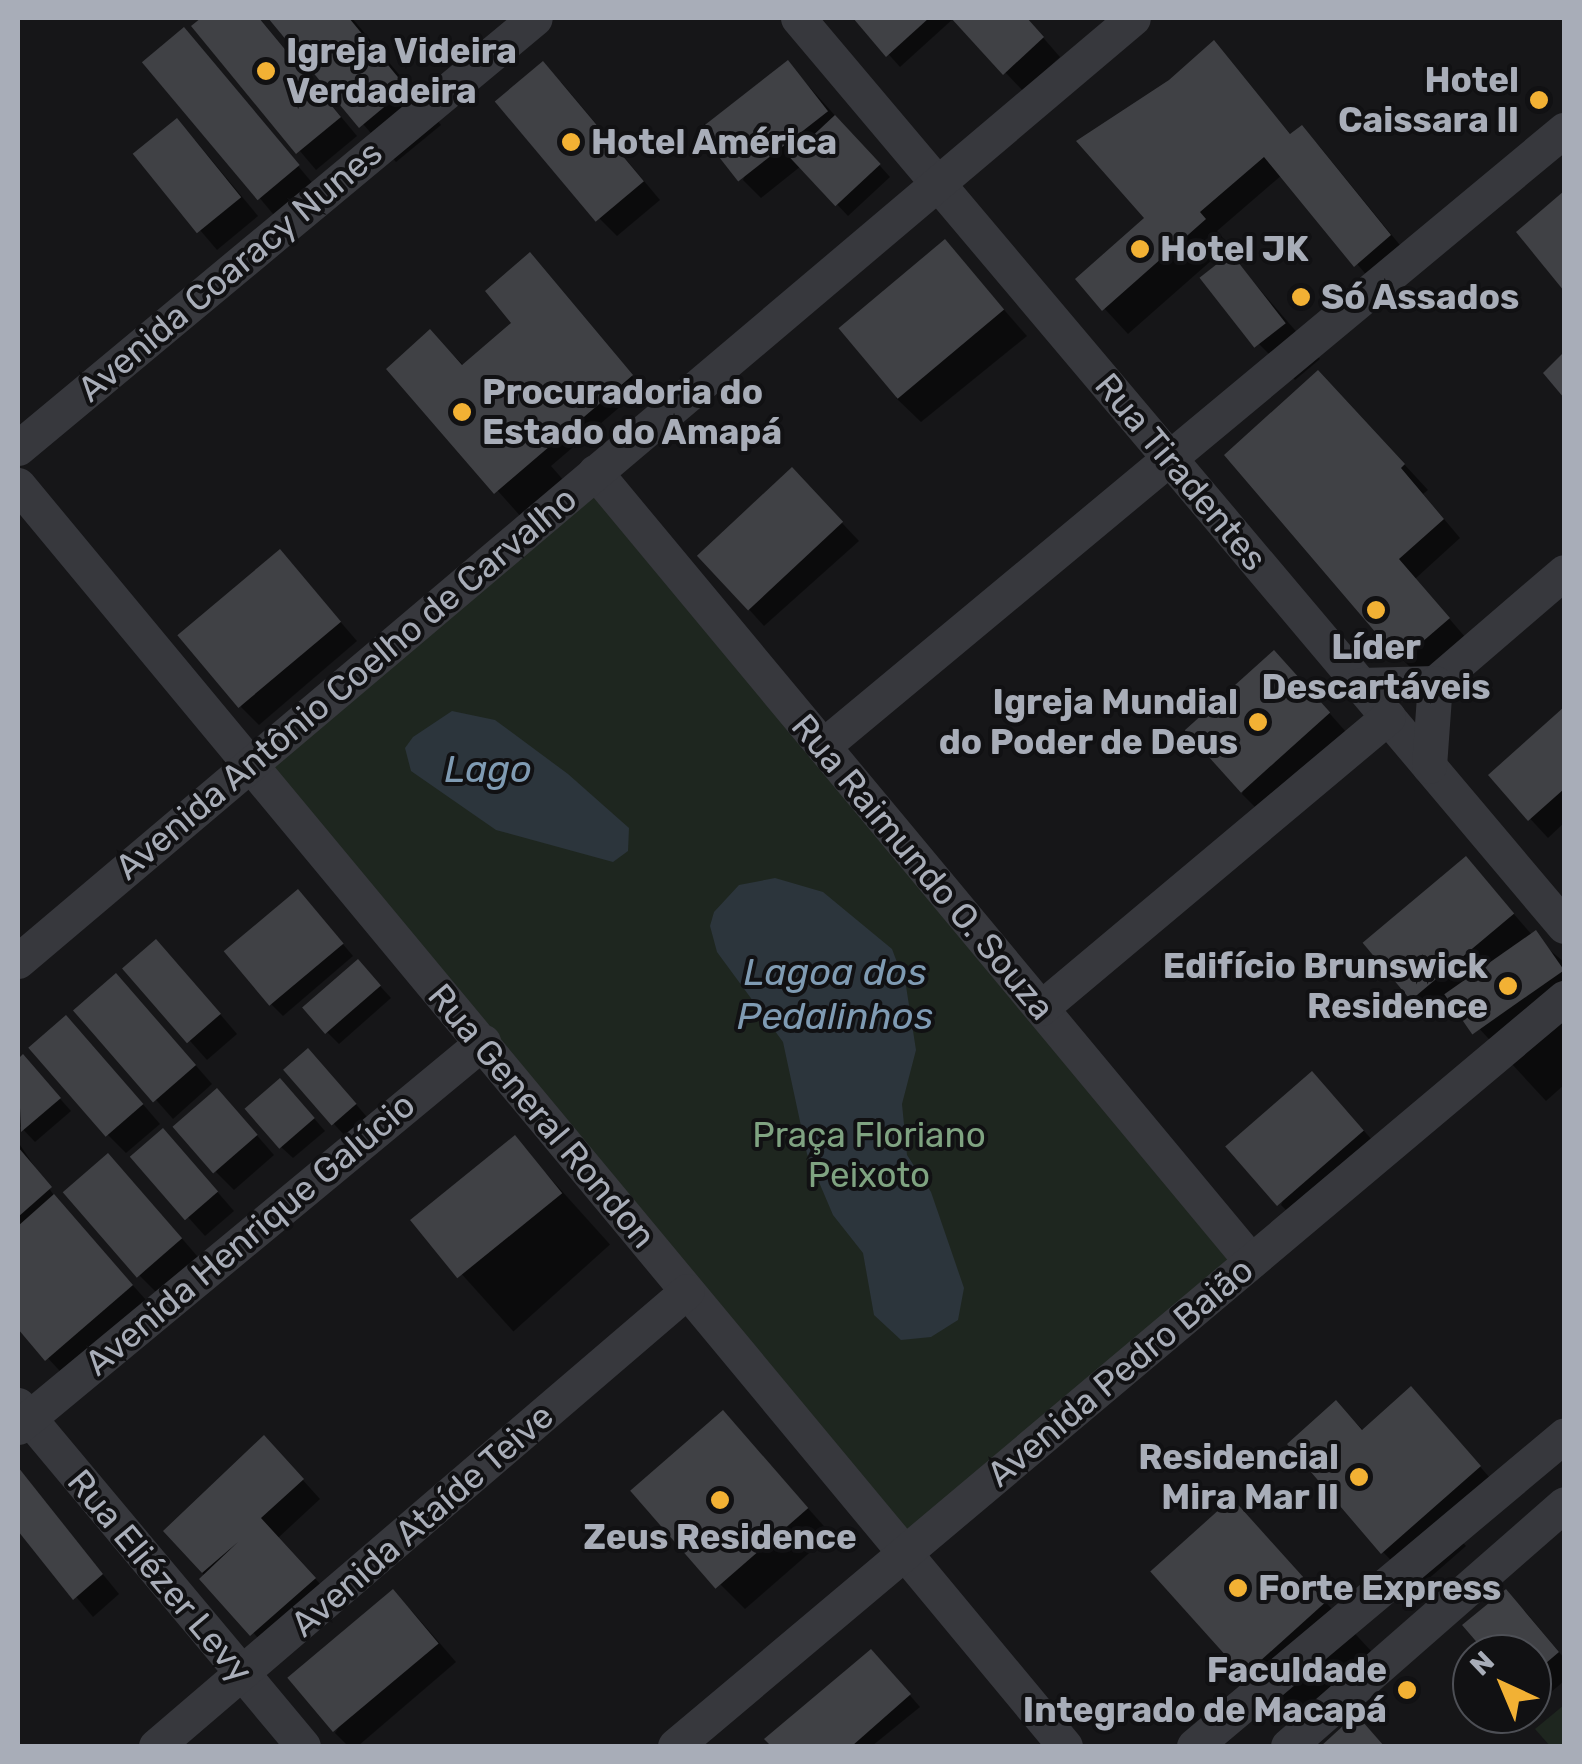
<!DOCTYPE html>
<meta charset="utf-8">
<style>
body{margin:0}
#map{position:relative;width:1582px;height:1764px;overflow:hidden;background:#161618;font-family:Rubik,sans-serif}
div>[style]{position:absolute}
.green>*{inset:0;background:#1e261f;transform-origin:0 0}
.water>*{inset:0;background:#2c353c}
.shadow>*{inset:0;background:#0007;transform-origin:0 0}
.building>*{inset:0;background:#404145;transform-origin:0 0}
.minor>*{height:35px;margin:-17.5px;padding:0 17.5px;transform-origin:17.5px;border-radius:17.5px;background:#37383d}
.dots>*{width:28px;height:28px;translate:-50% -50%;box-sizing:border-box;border:5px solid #111113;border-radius:50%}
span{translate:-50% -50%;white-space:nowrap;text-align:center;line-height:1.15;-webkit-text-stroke:8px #111113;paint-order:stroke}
.poi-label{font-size:35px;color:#a8adb8;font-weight:700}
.left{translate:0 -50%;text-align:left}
.right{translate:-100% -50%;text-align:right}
.street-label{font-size:35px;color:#a8adb8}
.park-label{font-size:35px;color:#7fa381}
.water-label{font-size:38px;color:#7f9bb3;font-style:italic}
.frame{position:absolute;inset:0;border:20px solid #a8adb8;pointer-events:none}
.north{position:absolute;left:1452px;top:1634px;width:100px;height:100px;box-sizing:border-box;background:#111113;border:2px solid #4d4f55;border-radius:50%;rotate:316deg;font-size:28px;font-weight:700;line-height:40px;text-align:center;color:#a8adb8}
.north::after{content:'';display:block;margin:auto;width:35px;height:45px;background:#f2b134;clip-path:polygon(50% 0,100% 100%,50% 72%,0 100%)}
</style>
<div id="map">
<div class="green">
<i style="left:595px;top:472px;width:1026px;height:451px;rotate:50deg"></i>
<i style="clip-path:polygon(1564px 1705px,1564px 1746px,1550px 1746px,1535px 1729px)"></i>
</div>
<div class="water">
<i style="clip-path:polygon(452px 711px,495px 720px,568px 774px,629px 828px,628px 851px,613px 862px,496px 830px,411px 771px,405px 748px,413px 737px)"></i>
<i style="clip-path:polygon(775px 878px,823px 892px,892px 949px,906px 986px,916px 1050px,902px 1104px,907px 1155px,931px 1192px,964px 1288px,958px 1320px,931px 1337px,901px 1340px,874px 1315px,863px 1253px,833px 1215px,807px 1154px,783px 1042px,717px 952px,710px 926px,714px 912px,739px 885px)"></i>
</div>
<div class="shadow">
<i style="clip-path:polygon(205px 18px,259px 18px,357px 136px,316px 170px,194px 26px)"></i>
<i style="clip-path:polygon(271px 18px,352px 18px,441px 125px,396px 162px)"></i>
<i style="clip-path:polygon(856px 18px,954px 18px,900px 67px)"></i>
<i style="clip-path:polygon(954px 18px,1026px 18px,1060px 57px,1023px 91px)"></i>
<i style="left:184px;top:30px;width:203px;height:50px;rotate:50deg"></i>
<i style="clip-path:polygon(1213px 43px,1292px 136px,1302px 129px,1320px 147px,1408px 255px,1374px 284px,1282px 175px,1217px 231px,1229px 245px,1128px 334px,1078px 280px,1147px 218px,1171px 82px)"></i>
<i style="clip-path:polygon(788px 63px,890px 177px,848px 216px,801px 166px,761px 198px,743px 180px)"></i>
<i style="clip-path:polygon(561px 82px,660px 200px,617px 236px,599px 218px)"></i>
<i style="clip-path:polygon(195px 140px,258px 216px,217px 250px,136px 155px)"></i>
<i style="clip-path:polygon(945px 242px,1027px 336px,921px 422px,896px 398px)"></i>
<i style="clip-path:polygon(1231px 256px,1320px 359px,1295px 380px,1259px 344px)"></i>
<i style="clip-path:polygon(541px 267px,642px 388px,551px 466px,573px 491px,531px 528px,389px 369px,430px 332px,465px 367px,515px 323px)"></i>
<i style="clip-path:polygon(1342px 397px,1428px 490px,1423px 494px,1460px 538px,1415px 579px,1466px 638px,1420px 677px,1402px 659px)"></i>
<i style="clip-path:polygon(810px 489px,859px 541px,764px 626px,699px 554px)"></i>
<i style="clip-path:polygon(280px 552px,357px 641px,259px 725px,241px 707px)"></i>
<i style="clip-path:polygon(1292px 671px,1347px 733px,1260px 812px,1242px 794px)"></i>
<i style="clip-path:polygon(1564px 711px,1564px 823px,1548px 838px,1491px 776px)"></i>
<i style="clip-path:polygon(1466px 859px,1533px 936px,1564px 962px,1564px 1085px,1546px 1101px,1451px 998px,1429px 1017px,1411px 998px)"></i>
<i style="clip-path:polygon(309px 904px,353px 956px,283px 1016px,271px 1004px)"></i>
<i style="clip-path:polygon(174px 960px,237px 1034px,207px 1060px,125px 968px)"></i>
<i style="clip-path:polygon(369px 974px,391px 998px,339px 1044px,327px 1032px)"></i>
<i style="clip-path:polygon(134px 995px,212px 1084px,173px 1119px,77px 1011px)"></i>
<i style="clip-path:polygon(84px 1036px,160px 1124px,126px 1153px,108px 1135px)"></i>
<i style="clip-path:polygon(23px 1057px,71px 1111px,35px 1142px,18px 1124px)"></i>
<i style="clip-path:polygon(320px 1063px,367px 1117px,345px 1136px,334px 1124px)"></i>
<i style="clip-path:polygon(1330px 1092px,1380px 1149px,1299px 1223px,1281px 1205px)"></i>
<i style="clip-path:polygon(292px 1093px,325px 1131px,293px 1158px,281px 1147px)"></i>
<i style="clip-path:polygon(235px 1110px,274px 1155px,234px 1190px,216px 1172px)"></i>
<i style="left:515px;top:1139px;width:142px;height:130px;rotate:48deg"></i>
<i style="clip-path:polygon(18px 1142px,59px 1203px,155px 1310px,71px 1383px,18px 1326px)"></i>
<i style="clip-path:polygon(181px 1150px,234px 1211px,205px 1236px,134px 1157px)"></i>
<i style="clip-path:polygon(126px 1174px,198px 1257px,157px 1293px,139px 1275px)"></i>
<i style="clip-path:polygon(1422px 1401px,1491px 1479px,1444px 1521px,1466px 1546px,1418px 1588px,1383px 1552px,1336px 1403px,1364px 1431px)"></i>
<i style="clip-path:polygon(723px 1413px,831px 1534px,745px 1609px,720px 1584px)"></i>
<i style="clip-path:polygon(282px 1457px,320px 1499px,278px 1538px,332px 1597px,270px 1652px,166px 1531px)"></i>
<i style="clip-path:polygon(18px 1470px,119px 1594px,93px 1617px,18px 1527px)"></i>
<i style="clip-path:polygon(1232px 1502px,1373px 1653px,1291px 1722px,1242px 1673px)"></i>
<i style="clip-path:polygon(411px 1610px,456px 1662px,358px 1746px,348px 1746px,335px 1733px)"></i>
<i style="clip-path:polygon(1524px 1610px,1564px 1658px,1564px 1681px,1536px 1705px,1532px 1654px,1490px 1654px)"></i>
<i style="clip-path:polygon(883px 1664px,920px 1707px,872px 1746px,774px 1746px,768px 1739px)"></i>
</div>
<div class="building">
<i style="clip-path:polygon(201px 18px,259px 18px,341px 117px,296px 154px,191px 26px)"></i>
<i style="clip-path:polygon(268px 18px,349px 18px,407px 88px,359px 128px)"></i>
<i style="clip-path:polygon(853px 18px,929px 18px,886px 57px)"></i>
<i style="clip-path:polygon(951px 18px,1027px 18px,1044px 37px,1003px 75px)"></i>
<i style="left:184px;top:27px;width:180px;height:55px;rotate:50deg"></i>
<i style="clip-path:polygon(1214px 40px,1290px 134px,1302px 125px,1391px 235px,1354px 267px,1264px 157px,1200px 212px,1206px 219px,1102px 311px,1075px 279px,1144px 218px,1076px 141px,1169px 80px)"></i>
<i style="left:788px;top:60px;width:65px;height:114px;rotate:52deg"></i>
<i style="left:543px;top:61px;width:157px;height:63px;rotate:50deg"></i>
<i style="left:835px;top:115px;width:67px;height:62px;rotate:47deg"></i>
<i style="left:177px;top:118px;width:102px;height:57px;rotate:51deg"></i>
<i style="clip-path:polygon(1564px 191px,1564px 291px,1516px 232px)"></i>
<i style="left:945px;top:239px;width:92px;height:139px;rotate:50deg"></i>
<i style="clip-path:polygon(530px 252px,633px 375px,494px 494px,386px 369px,430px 329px,462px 365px,511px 323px,485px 291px)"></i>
<i style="left:1231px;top:253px;width:89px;height:40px;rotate:52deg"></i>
<i style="clip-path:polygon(1564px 352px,1564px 398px,1543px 373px)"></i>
<i style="clip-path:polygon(1318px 370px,1405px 464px,1401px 468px,1444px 519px,1399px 559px,1450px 618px,1400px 661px,1224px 455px)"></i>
<i style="left:792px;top:467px;width:75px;height:130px;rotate:47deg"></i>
<i style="left:280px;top:549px;width:95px;height:134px;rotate:50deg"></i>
<i style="left:1274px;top:650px;width:84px;height:120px;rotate:48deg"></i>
<i style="clip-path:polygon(1564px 707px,1564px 789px,1528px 821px,1488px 775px)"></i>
<i style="left:1466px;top:856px;width:75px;height:135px;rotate:50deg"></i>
<i style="left:298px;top:889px;width:71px;height:97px;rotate:50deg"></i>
<i style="left:1536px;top:930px;width:49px;height:112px;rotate:55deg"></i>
<i style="left:156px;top:939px;width:99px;height:45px;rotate:49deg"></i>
<i style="left:358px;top:959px;width:35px;height:74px;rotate:49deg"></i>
<i style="left:116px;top:973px;width:122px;height:57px;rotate:49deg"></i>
<i style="left:66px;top:1015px;width:118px;height:50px;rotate:49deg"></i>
<i style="left:308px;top:1048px;width:74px;height:33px;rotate:49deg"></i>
<i style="clip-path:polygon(23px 1054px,61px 1098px,21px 1132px,18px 1059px)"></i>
<i style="left:1312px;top:1071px;width:79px;height:115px;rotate:49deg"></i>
<i style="left:280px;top:1078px;width:53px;height:47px;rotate:49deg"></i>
<i style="left:217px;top:1088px;width:62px;height:59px;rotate:49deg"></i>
<i style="left:163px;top:1128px;width:84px;height:44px;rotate:49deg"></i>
<i style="left:515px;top:1135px;width:75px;height:135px;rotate:51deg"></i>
<i style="clip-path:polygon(18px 1147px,52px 1187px,18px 1217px)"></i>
<i style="left:108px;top:1153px;width:113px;height:60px;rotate:49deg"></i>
<i style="clip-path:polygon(54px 1194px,133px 1285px,45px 1361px,18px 1329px,18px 1226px)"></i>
<i style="clip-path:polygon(1411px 1386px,1481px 1466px,1381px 1554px,1287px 1444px,1336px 1400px,1362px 1430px)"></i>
<i style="left:723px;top:1410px;width:130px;height:123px;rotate:49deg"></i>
<i style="clip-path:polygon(264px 1435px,304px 1479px,261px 1518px,316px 1578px,250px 1636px,199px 1579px,238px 1542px,202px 1573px,163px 1531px)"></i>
<i style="clip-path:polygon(18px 1467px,103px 1574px,73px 1600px,18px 1531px)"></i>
<i style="left:1232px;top:1498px;width:140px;height:110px;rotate:48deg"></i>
<i style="left:393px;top:1589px;width:71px;height:138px;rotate:50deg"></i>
<i style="clip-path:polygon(1506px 1589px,1559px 1652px,1532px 1675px,1532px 1654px,1487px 1654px,1462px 1625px)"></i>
<i style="clip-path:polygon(871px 1649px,911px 1694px,852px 1746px,771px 1746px,764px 1739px)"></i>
<i style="clip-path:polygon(1356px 1714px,1384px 1746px,1321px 1746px)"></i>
</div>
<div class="minor">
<i style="left:798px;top:18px;width:1188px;rotate:49.85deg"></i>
<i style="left:18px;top:448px;width:672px;rotate:-39.75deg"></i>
<i style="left:595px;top:472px;width:1026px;rotate:50.26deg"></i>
<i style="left:18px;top:485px;width:1639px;rotate:50.3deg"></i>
<i style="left:1361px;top:685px;width:74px;rotate:-1.5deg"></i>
<i style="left:1435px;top:683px;width:170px;rotate:-40.7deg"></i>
<i style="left:823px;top:746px;width:964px;rotate:-39.74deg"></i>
<i style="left:1429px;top:766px;width:83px;rotate:-85.9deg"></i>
<i style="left:18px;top:961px;width:1460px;rotate:-40.22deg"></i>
<i style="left:1041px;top:1008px;width:453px;rotate:-40deg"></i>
<i style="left:18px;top:1405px;width:444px;rotate:50.1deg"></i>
<i style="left:18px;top:1427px;width:604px;rotate:-39.62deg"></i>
<i style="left:156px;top:1746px;width:699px;rotate:-40.59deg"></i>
<i style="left:675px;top:1746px;width:1162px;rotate:-40.08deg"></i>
<i style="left:1194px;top:1746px;width:483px;rotate:-40deg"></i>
<i style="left:1288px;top:1746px;width:367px;rotate:-41.2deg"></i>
</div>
<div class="dots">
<i style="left:266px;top:71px;background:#f2b134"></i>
<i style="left:1539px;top:100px;background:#f2b134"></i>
<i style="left:571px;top:142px;background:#f2b134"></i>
<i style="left:1140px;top:249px;background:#f2b134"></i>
<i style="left:1301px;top:297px;background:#f2b134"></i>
<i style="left:462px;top:412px;background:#f2b134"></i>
<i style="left:1376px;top:610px;background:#f2b134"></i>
<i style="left:1258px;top:722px;background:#f2b134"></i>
<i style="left:1508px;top:986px;background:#f2b134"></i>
<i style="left:1359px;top:1477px;background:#f2b134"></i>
<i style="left:720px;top:1500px;background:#f2b134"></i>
<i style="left:1238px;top:1588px;background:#f2b134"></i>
<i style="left:1407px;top:1690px;background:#f2b134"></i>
</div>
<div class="poi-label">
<span class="left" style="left:286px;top:71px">Igreja Videira<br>Verdadeira</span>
<span class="right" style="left:1519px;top:100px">Hotel<br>Caissara II</span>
<span class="left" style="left:591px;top:142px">Hotel América</span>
<span class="left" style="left:1160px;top:249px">Hotel JK</span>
<span class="left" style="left:1321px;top:297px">Só Assados</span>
<span class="left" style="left:482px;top:412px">Procuradoria do<br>Estado do Amapá</span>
<span style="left:1376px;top:667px">Líder<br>Descartáveis</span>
<span class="right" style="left:1238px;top:722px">Igreja Mundial<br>do Poder de Deus</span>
<span class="right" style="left:1488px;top:986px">Edifício Brunswick<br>Residence</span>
<span class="right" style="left:1339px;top:1477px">Residencial<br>Mira Mar II</span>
<span style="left:720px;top:1537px">Zeus Residence</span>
<span class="left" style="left:1258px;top:1588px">Forte Express</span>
<span class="right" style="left:1387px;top:1690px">Faculdade<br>Integrado de Macapá</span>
</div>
<div class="street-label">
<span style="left:230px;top:271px;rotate:-40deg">Avenida Coaracy Nunes</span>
<span style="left:1181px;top:472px;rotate:50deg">Rua Tiradentes</span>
<span style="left:346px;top:683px;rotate:-40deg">Avenida Antônio Coelho de Carvalho</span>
<span style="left:923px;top:867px;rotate:50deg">Rua Raimundo O. Souza</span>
<span style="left:542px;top:1116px;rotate:50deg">Rua General Rondon</span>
<span style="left:250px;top:1234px;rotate:-40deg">Avenida Henrique Galúcio</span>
<span style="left:1120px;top:1372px;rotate:-40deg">Avenida Pedro Baião</span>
<span style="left:422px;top:1520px;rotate:-41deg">Avenida Ataíde Teive</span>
<span style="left:160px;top:1576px;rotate:50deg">Rua Eliézer Levy</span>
</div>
<div class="park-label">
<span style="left:869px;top:1155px">Praça Floriano<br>Peixoto</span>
</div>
<div class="water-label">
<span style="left:488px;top:770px">Lago</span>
<span style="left:835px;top:995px">Lagoa dos<br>Pedalinhos</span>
</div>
<div class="frame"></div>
<div class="north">N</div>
</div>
